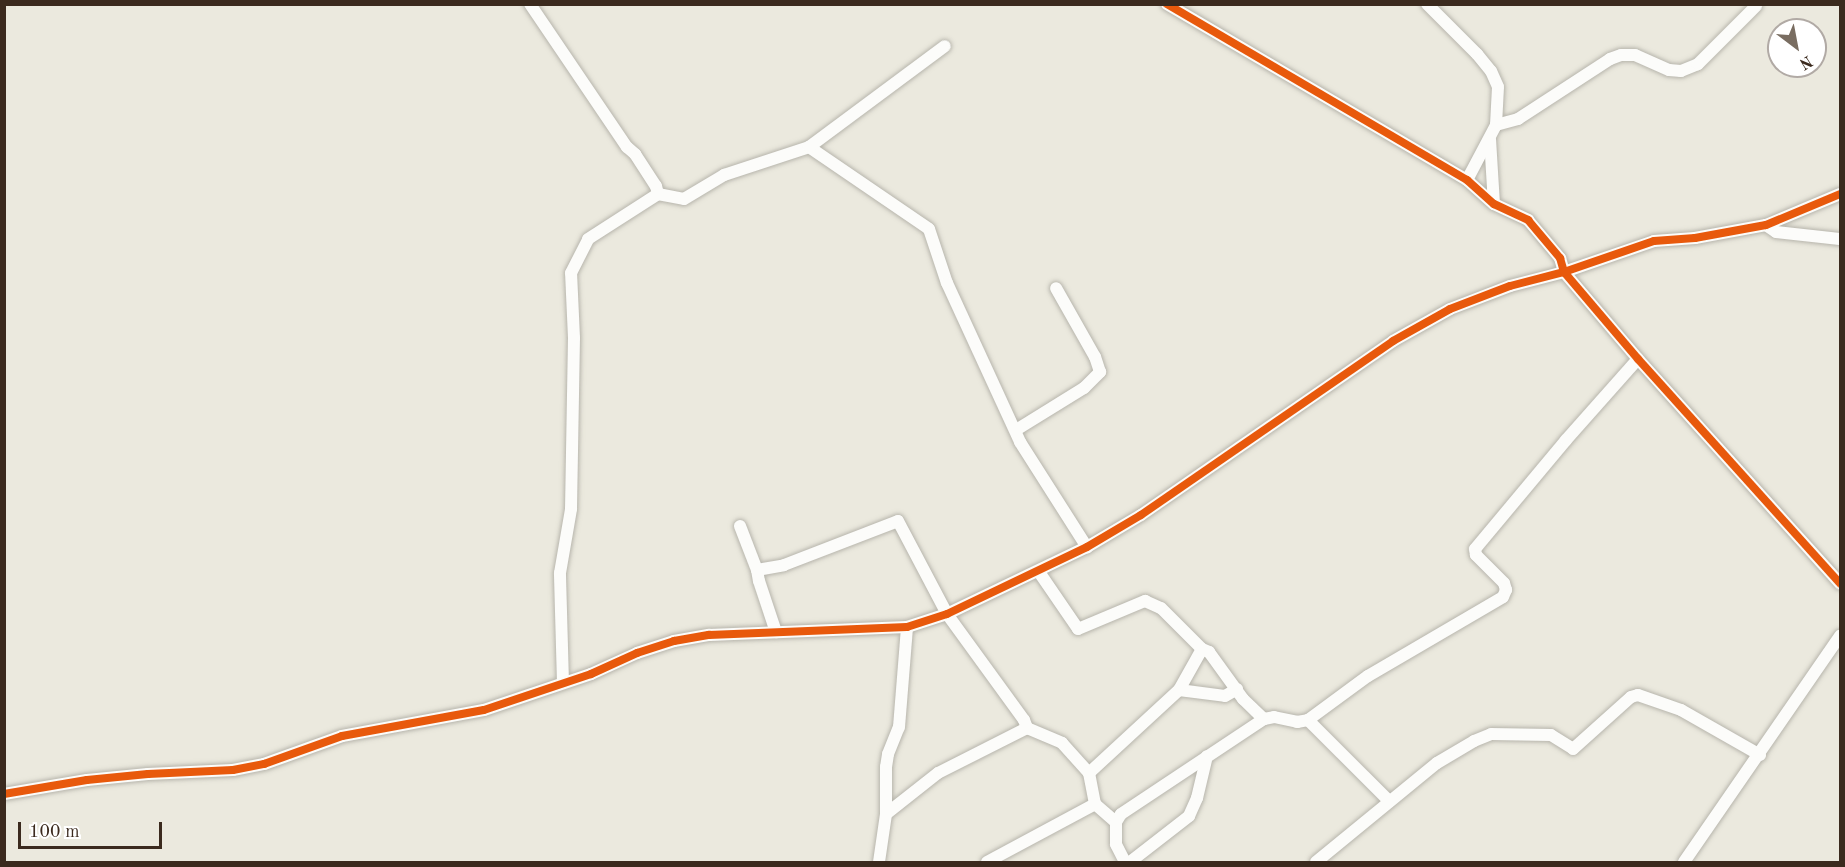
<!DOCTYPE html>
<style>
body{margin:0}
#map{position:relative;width:1845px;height:867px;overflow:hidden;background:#ebe9de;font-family:"Old Standard TT",serif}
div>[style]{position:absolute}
.roads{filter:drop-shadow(0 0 2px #b7b5ac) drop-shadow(0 0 2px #b7b5ac)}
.minor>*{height:12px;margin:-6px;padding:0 6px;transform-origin:6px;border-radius:6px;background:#fcfcfa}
.cycleway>*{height:8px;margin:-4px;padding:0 4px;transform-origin:4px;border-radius:4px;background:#e8590c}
span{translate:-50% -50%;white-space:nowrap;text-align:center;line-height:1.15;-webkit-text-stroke:5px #fff;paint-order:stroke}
.frame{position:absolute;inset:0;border:6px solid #3b2a1e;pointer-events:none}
.north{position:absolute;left:1767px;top:18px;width:60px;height:60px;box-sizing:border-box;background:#fff;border:2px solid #b1aaa5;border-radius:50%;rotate:148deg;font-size:16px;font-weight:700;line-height:24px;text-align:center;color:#3b2a1e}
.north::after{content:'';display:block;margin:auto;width:21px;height:27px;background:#796d61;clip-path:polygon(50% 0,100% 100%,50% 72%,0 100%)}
.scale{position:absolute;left:18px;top:822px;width:144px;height:27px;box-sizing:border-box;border:3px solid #3b2a1e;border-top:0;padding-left:8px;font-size:18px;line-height:21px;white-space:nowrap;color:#3b2a1e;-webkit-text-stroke:4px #fff;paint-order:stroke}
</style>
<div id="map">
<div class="roads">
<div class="minor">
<i style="left:530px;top:4px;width:173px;rotate:55.9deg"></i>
<i style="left:627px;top:147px;width:11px;rotate:41deg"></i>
<i style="left:635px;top:154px;width:38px;rotate:57deg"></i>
<i style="left:656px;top:186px;width:8px;rotate:76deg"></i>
<i style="left:1167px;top:4px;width:348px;rotate:30.4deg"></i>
<i style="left:1467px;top:180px;width:36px;rotate:42deg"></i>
<i style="left:1494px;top:204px;width:38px;rotate:25deg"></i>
<i style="left:1528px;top:220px;width:50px;rotate:49.9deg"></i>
<i style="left:1560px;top:258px;width:15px;rotate:74deg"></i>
<i style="left:1564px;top:272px;width:114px;rotate:49.6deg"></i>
<i style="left:1638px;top:359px;width:302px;rotate:48deg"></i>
<i style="left:1427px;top:4px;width:71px;rotate:45deg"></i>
<i style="left:1477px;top:54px;width:22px;rotate:51deg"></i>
<i style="left:1491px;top:71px;width:17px;rotate:66deg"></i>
<i style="left:1498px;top:87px;width:38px;rotate:93deg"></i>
<i style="left:1496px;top:125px;width:62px;rotate:117.8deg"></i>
<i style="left:1496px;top:125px;width:23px;rotate:-15deg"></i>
<i style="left:1518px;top:119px;width:110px;rotate:-33.1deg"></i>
<i style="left:1610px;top:59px;width:12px;rotate:-20deg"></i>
<i style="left:1621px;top:55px;width:14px"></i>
<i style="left:1635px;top:55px;width:37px;rotate:24deg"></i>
<i style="left:1669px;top:70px;width:12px;rotate:5deg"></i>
<i style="left:1681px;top:71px;width:18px;rotate:-22deg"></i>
<i style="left:1698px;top:64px;width:82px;rotate:-45deg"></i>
<i style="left:1490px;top:139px;width:65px;rotate:86.5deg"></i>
<i style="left:809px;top:147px;width:145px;rotate:34.3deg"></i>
<i style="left:929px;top:229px;width:57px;rotate:71.6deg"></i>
<i style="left:947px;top:283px;width:175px;rotate:65.3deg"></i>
<i style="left:1020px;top:442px;width:125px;rotate:57.5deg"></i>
<i style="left:1766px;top:225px;width:12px;rotate:35deg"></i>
<i style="left:1776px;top:232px;width:64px;rotate:6.2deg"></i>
<i style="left:1016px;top:430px;width:80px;rotate:-31.7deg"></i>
<i style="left:1084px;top:388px;width:23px;rotate:-45deg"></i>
<i style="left:1100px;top:372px;width:16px;rotate:-108deg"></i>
<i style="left:1095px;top:357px;width:79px;rotate:-119.5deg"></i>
<i style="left:740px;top:526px;width:47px;rotate:68.9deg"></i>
<i style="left:757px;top:570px;width:11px;rotate:80deg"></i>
<i style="left:759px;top:581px;width:54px;rotate:71.6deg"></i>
<i style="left:757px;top:570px;width:27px;rotate:-10deg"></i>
<i style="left:784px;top:565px;width:122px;rotate:-21.1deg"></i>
<i style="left:898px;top:521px;width:105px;rotate:62.2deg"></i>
<i style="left:947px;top:614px;width:131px;rotate:54deg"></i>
<i style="left:1024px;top:720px;width:9px;rotate:69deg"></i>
<i style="left:1027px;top:728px;width:38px;rotate:23deg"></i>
<i style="left:1062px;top:743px;width:40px;rotate:48deg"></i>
<i style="left:1089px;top:773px;width:32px;rotate:79deg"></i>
<i style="left:1095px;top:804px;width:28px;rotate:41deg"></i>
<i style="left:1039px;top:572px;width:69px;rotate:55.6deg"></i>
<i style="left:1078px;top:629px;width:73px;rotate:-22.7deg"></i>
<i style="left:1145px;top:601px;width:17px;rotate:24deg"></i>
<i style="left:1161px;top:608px;width:58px;rotate:45deg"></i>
<i style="left:1202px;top:649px;width:8px;rotate:23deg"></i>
<i style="left:1209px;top:652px;width:58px;rotate:54.1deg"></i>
<i style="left:1243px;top:699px;width:29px;rotate:44deg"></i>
<i style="left:563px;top:683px;width:110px;rotate:-91.6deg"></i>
<i style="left:560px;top:573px;width:65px;rotate:-80.2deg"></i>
<i style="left:571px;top:509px;width:171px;rotate:-89deg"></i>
<i style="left:574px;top:338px;width:65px;rotate:-92.6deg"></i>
<i style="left:571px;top:273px;width:38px;rotate:-63deg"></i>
<i style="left:588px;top:239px;width:83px;rotate:-32.7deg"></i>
<i style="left:658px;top:194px;width:26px;rotate:11deg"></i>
<i style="left:684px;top:199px;width:47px;rotate:-31deg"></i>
<i style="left:724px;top:175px;width:89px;rotate:-18.2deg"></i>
<i style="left:809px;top:147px;width:169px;rotate:-36.6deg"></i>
<i style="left:1179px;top:690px;width:46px;rotate:7.4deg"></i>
<i style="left:1225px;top:696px;width:14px;rotate:-30deg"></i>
<i style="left:1308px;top:720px;width:115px;rotate:45deg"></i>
<i style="left:1089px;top:773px;width:122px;rotate:-42.7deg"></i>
<i style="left:1179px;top:690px;width:47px;rotate:-60.7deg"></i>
<i style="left:4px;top:794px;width:84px;rotate:-9.6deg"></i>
<i style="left:87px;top:780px;width:61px;rotate:-5.6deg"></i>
<i style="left:148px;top:774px;width:85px;rotate:-2.7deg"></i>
<i style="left:233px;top:770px;width:32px;rotate:-11deg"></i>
<i style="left:264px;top:764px;width:83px;rotate:-19.7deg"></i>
<i style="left:342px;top:736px;width:144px;rotate:-10.4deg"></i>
<i style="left:484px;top:710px;width:113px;rotate:-18.6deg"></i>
<i style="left:591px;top:674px;width:51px;rotate:-24.5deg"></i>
<i style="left:637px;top:653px;width:39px;rotate:-18deg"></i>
<i style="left:674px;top:641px;width:36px;rotate:-10deg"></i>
<i style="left:709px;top:635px;width:198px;rotate:-2.3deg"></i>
<i style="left:907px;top:627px;width:42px;rotate:-18deg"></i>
<i style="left:947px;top:614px;width:155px;rotate:-25.6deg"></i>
<i style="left:1087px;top:547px;width:63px;rotate:-30.7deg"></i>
<i style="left:1141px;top:515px;width:306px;rotate:-34.6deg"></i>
<i style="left:1393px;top:341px;width:65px;rotate:-29.3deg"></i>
<i style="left:1450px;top:309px;width:64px;rotate:-21deg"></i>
<i style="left:1510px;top:286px;width:56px;rotate:-14.5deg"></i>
<i style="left:1564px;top:272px;width:95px;rotate:-19deg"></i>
<i style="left:1654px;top:241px;width:41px;rotate:-4.2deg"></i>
<i style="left:1695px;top:238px;width:72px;rotate:-10.4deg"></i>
<i style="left:1766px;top:225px;width:80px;rotate:-22.7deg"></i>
<i style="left:886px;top:814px;width:66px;rotate:-38.3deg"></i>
<i style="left:938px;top:773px;width:100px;rotate:-26.8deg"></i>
<i style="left:879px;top:862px;width:49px;rotate:-81.7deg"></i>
<i style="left:886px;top:814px;width:47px;rotate:-90deg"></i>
<i style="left:886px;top:767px;width:13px;rotate:-81deg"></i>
<i style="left:888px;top:754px;width:29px;rotate:-68deg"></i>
<i style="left:899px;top:727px;width:100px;rotate:-85.4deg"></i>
<i style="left:987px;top:862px;width:123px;rotate:-28.2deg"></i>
<i style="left:1125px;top:862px;width:20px;rotate:-117deg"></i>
<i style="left:1116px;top:844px;width:22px;rotate:-90deg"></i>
<i style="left:1116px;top:822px;width:9px;rotate:-58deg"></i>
<i style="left:1121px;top:814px;width:172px;rotate:-33.6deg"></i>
<i style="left:1264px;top:719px;width:10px;rotate:-11deg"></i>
<i style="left:1274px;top:717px;width:24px;rotate:12deg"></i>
<i style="left:1297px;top:722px;width:11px;rotate:-10deg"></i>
<i style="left:1308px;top:720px;width:74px;rotate:-36.3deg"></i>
<i style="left:1368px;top:676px;width:156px;rotate:-30.3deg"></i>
<i style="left:1503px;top:597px;width:8px;rotate:-67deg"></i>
<i style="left:1506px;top:590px;width:7px;rotate:-106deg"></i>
<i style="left:1504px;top:583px;width:40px;rotate:-135deg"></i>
<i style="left:1476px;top:555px;width:6px;rotate:-99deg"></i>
<i style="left:1475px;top:549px;width:142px;rotate:-50.1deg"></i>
<i style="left:1566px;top:440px;width:108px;rotate:-48.4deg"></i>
<i style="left:1130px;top:862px;width:75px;rotate:-37.9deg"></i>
<i style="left:1189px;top:816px;width:20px;rotate:-66deg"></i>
<i style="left:1197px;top:798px;width:43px;rotate:-76.6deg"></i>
<i style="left:1316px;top:862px;width:156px;rotate:-39.3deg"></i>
<i style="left:1437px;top:763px;width:43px;rotate:-30.7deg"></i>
<i style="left:1474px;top:741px;width:18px;rotate:-22deg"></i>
<i style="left:1491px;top:734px;width:60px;rotate:1deg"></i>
<i style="left:1551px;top:735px;width:26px;rotate:32deg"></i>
<i style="left:1573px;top:749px;width:78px;rotate:-41.9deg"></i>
<i style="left:1631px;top:697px;width:7px;rotate:-16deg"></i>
<i style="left:1638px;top:695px;width:46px;rotate:19.2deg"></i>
<i style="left:1681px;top:710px;width:91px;rotate:29.7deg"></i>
<i style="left:1684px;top:862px;width:275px;rotate:-55.4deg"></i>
</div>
</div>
<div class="cycleway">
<i style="left:1167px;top:4px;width:348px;rotate:30.4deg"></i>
<i style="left:1467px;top:180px;width:36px;rotate:42deg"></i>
<i style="left:1494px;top:204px;width:38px;rotate:25deg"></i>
<i style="left:1528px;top:220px;width:50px;rotate:49.9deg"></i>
<i style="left:1560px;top:258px;width:15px;rotate:74deg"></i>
<i style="left:1564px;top:272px;width:114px;rotate:49.6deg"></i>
<i style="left:1638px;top:359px;width:302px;rotate:48deg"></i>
<i style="left:4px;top:794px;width:84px;rotate:-9.6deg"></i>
<i style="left:87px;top:780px;width:61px;rotate:-5.6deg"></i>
<i style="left:148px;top:774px;width:85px;rotate:-2.7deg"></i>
<i style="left:233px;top:770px;width:32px;rotate:-11deg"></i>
<i style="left:264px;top:764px;width:83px;rotate:-19.7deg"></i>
<i style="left:342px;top:736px;width:144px;rotate:-10.4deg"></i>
<i style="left:484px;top:710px;width:113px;rotate:-18.6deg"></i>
<i style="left:591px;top:674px;width:51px;rotate:-24.5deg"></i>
<i style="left:637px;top:653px;width:39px;rotate:-18deg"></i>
<i style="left:674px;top:641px;width:36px;rotate:-10deg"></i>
<i style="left:709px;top:635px;width:198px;rotate:-2.3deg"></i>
<i style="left:907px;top:627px;width:42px;rotate:-18deg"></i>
<i style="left:947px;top:614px;width:155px;rotate:-25.6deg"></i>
<i style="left:1087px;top:547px;width:63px;rotate:-30.7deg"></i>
<i style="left:1141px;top:515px;width:306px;rotate:-34.6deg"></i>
<i style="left:1393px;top:341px;width:65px;rotate:-29.3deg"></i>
<i style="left:1450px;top:309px;width:64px;rotate:-21deg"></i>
<i style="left:1510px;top:286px;width:56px;rotate:-14.5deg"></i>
<i style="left:1564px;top:272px;width:95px;rotate:-19deg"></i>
<i style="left:1654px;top:241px;width:41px;rotate:-4.2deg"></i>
<i style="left:1695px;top:238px;width:72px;rotate:-10.4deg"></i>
<i style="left:1766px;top:225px;width:80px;rotate:-22.7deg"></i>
</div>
<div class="frame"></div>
<div class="north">N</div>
<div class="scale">100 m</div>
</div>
